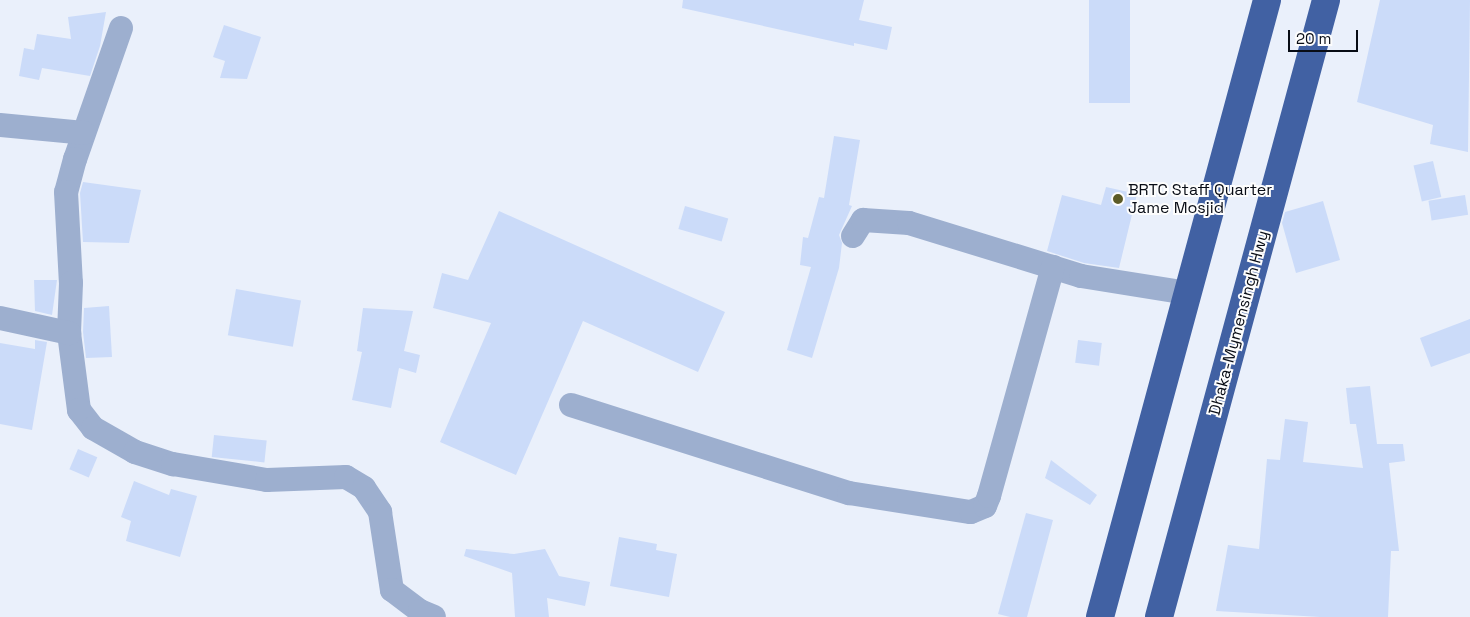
<!DOCTYPE html>
<style>
body{margin:0}
#map{position:relative;width:1470px;height:617px;overflow:hidden;background:#eaf0fb;font-family:"Space Grotesk",sans-serif}
div>[style]{position:absolute}
.building>*{inset:0;background:#cbdbf9;transform-origin:0 0}
.minor>*{height:24px;margin:-12px;padding:0 12px;transform-origin:12px;border-radius:12px;background:#9dafcf}
.highway>*{height:28px;margin:-14px;padding:0 14px;transform-origin:14px;border-radius:14px;background:#4161a3}
.dots>*{width:14px;height:14px;translate:-50% -50%;box-sizing:border-box;border:2px solid #fdfdfd;border-radius:50%}
span{translate:-50% -50%;white-space:nowrap;text-align:center;line-height:1.15;-webkit-text-stroke:4px #fdfdfd;paint-order:stroke}
.poi-label{font-size:16px;color:#080c15}
.left{translate:0 -50%;text-align:left}
.street-label{font-size:16px;color:#080c15}
.scale{position:absolute;left:1288px;top:30px;width:70px;height:22px;box-sizing:border-box;border:2px solid #080c15;border-top:0;padding-left:6px;font-size:15px;line-height:18px;white-space:nowrap;color:#080c15;-webkit-text-stroke:4px #fdfdfd;paint-order:stroke}
</style>
<div id="map">
<div class="building">
<i style="clip-path:polygon(683px 0,864px 0,859px 20px,892px 27px,887px 50px,854px 43px,854px 46px,682px 8px)"></i>
<i style="left:1089px;top:0;width:41px;height:103px"></i>
<i style="clip-path:polygon(1380px 0,1470px 0,1468px 152px,1430px 144px,1433px 125px,1357px 102px)"></i>
<i style="clip-path:polygon(106px 12px,100px 46px,90px 76px,42px 68px,39px 80px,19px 76px,24px 48px,34px 50px,37px 34px,71px 39px,68px 17px)"></i>
<i style="clip-path:polygon(224px 25px,261px 37px,247px 79px,220px 78px,225px 61px,213px 57px)"></i>
<i style="clip-path:polygon(834px 136px,860px 140px,849px 205px,852px 206px,839px 235px,842px 243px,839px 268px,812px 358px,787px 350px,811px 267px,800px 265px,803px 237px,808px 238px,819px 197px,824px 198px)"></i>
<i style="left:1433px;top:161px;width:37px;height:20px;rotate:77deg"></i>
<i style="clip-path:polygon(83px 182px,141px 190px,129px 243px,83px 242px,80px 193px)"></i>
<i style="clip-path:polygon(1106px 187px,1137px 194px,1119px 268px,1084px 263px,1047px 251px,1062px 195px,1101px 205px)"></i>
<i style="left:1465px;top:195px;width:20px;height:37px;rotate:81deg"></i>
<i style="clip-path:polygon(1323px 201px,1340px 260px,1296px 273px,1282px 223px,1285px 212px)"></i>
<i style="left:685px;top:206px;width:45px;height:24px;rotate:16deg"></i>
<i style="clip-path:polygon(499px 211px,725px 312px,698px 372px,583px 321px,516px 475px,440px 442px,491px 323px,433px 308px,442px 273px,468px 280px)"></i>
<i style="clip-path:polygon(34px 280px,57px 280px,52px 315px,35px 311px)"></i>
<i style="left:236px;top:289px;width:66px;height:47px;rotate:10deg"></i>
<i style="clip-path:polygon(109px 306px,112px 357px,86px 358px,83px 332px,84px 308px)"></i>
<i style="clip-path:polygon(363px 308px,413px 311px,404px 351px,420px 355px,416px 373px,399px 368px,391px 408px,352px 400px,362px 352px,357px 351px)"></i>
<i style="clip-path:polygon(1470px 319px,1470px 353px,1431px 367px,1420px 338px)"></i>
<i style="clip-path:polygon(35px 340px,47px 342px,32px 430px,0 424px,0 343px,35px 349px)"></i>
<i style="left:1078px;top:340px;width:24px;height:23px;rotate:7deg"></i>
<i style="clip-path:polygon(1370px 386px,1377px 444px,1403px 444px,1405px 461px,1389px 463px,1399px 551px,1391px 551px,1388px 617px,1320px 617px,1216px 611px,1228px 545px,1259px 549px,1267px 459px,1280px 460px,1285px 419px,1308px 422px,1303px 462px,1363px 468px,1356px 424px,1350px 424px,1346px 388px)"></i>
<i style="left:214px;top:435px;width:53px;height:22px;rotate:6deg"></i>
<i style="left:78px;top:449px;width:21px;height:22px;rotate:23deg"></i>
<i style="clip-path:polygon(1051px 460px,1097px 495px,1090px 505px,1045px 478px)"></i>
<i style="clip-path:polygon(134px 481px,169px 495px,171px 489px,197px 496px,180px 557px,126px 541px,131px 521px,121px 517px)"></i>
<i style="clip-path:polygon(1026px 513px,1053px 520px,1027px 617px,1010px 617px,998px 614px)"></i>
<i style="clip-path:polygon(619px 537px,657px 544px,656px 550px,677px 554px,669px 597px,610px 586px)"></i>
<i style="clip-path:polygon(466px 549px,514px 554px,545px 549px,559px 576px,590px 582px,585px 606px,547px 598px,549px 617px,515px 617px,512px 573px,464px 556px)"></i>
</div>
<div class="minor">
<i style="left:121px;top:28px;width:139px;rotate:109.3deg"></i>
<i style="left:75px;top:159px;width:34px;rotate:105deg"></i>
<i style="left:66px;top:192px;width:91px;rotate:86.9deg"></i>
<i style="left:71px;top:283px;width:50px;rotate:92.3deg"></i>
<i style="left:69px;top:333px;width:78px;rotate:82.6deg"></i>
<i style="left:79px;top:410px;width:23px;rotate:52deg"></i>
<i style="left:93px;top:428px;width:48px;rotate:29.7deg"></i>
<i style="left:135px;top:452px;width:40px;rotate:18deg"></i>
<i style="left:173px;top:464px;width:95px;rotate:9.7deg"></i>
<i style="left:267px;top:480px;width:79px;rotate:-2.2deg"></i>
<i style="left:346px;top:477px;width:21px;rotate:31deg"></i>
<i style="left:364px;top:488px;width:29px;rotate:56deg"></i>
<i style="left:380px;top:512px;width:79px;rotate:81.3deg"></i>
<i style="left:392px;top:590px;width:35px;rotate:37deg"></i>
<i style="left:420px;top:611px;width:15px;rotate:23deg"></i>
<i style="left:0;top:125px;width:84px;rotate:5.4deg"></i>
<i style="left:853px;top:236px;width:19px;rotate:-58deg"></i>
<i style="left:863px;top:220px;width:46px;rotate:3.7deg"></i>
<i style="left:909px;top:223px;width:180px;rotate:17.1deg"></i>
<i style="left:1081px;top:276px;width:107px;rotate:9.1deg"></i>
<i style="left:0;top:318px;width:71px;rotate:12.3deg"></i>
<i style="left:571px;top:405px;width:292px;rotate:17.6deg"></i>
<i style="left:849px;top:493px;width:123px;rotate:8.9deg"></i>
<i style="left:971px;top:512px;width:15px;rotate:-23deg"></i>
<i style="left:985px;top:506px;width:11px;rotate:-68deg"></i>
<i style="left:989px;top:496px;width:238px;rotate:-74.4deg"></i>
</div>
<div class="highway">
<i style="left:1100px;top:617px;width:639px;rotate:-74.85deg"></i>
<i style="left:1159px;top:617px;width:639px;rotate:-74.85deg"></i>
</div>
<div class="dots">
<i style="left:1118px;top:199px;background:#5c5b28"></i>
</div>
<div class="poi-label">
<span class="left" style="left:1128px;top:199px">BRTC Staff Quarter<br>Jame Mosjid</span>
</div>
<div class="street-label">
<span style="left:1239px;top:323px;rotate:-75deg">Dhaka-Mymensingh Hwy</span>
</div>
<div class="scale">20 m</div>
</div>
